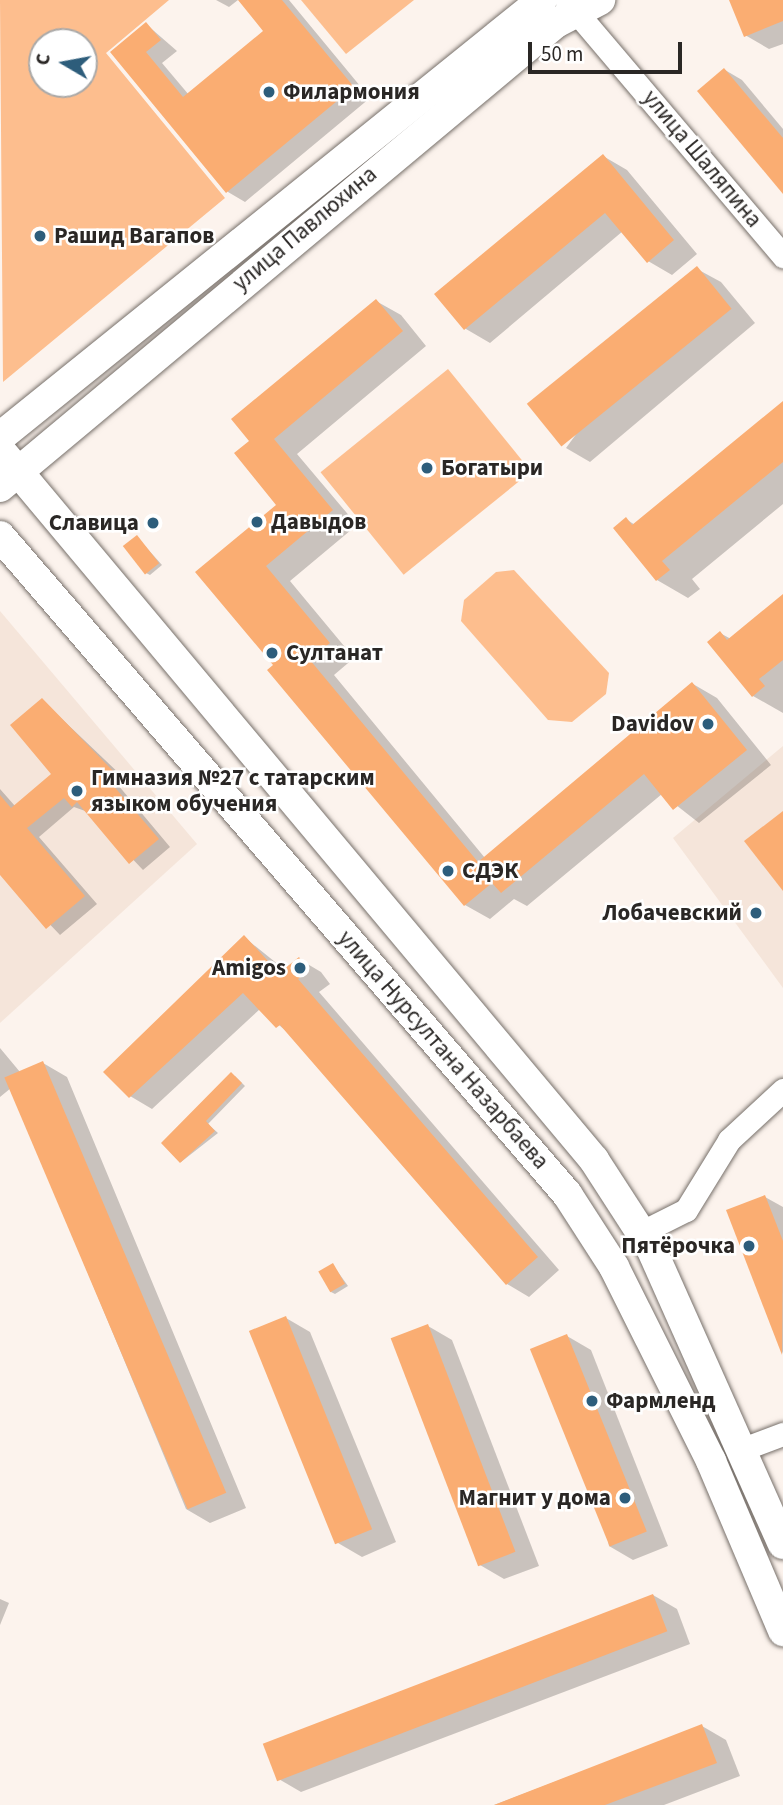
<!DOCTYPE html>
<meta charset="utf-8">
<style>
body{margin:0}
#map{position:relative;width:783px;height:1805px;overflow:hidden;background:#fcf3ed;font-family:"Source Sans 3",sans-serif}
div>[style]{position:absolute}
.built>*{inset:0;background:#f5e5da}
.green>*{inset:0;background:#fdbe8e;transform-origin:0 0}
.shadow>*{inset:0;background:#0003}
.building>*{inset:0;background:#faad72;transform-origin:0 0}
.roads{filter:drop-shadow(0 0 2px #77706a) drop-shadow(0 0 2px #77706a)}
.minor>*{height:23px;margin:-11.5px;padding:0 11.5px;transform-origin:11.5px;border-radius:11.5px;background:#fff}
.major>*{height:30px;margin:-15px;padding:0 15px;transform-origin:15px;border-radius:15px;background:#fff}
.dots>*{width:19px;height:19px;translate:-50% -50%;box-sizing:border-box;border:4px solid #fff;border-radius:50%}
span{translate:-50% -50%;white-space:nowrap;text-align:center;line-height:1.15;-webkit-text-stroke:5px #fff;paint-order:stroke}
.poi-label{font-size:23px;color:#2a2725;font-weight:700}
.left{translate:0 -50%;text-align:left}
.right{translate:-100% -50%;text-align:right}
.street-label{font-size:23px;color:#2a2725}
.north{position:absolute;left:28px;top:28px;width:70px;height:70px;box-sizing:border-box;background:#fff;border:2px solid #aaa9a8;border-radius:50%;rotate:280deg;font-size:19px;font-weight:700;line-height:28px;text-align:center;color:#2a2725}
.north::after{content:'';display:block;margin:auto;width:24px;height:32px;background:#2d5d7b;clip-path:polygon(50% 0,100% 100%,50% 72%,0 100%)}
.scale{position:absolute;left:528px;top:42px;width:154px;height:32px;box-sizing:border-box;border:4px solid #2a2725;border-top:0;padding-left:9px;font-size:21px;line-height:24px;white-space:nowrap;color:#2a2725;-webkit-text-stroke:5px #fff;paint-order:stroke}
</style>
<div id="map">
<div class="built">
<i style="clip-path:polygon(0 611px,197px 844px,0 1023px)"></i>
<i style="clip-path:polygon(783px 746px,783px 988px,673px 838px)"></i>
</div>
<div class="green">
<i style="clip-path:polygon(evenodd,0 0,169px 0,106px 53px,225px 198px,3px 382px,0 0,42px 42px,84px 42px,84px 84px,42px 84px,42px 42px)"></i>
<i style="clip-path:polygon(301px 0,414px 0,346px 54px)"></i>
<i style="left:448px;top:369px;width:132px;height:164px;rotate:51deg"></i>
<i style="clip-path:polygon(514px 570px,609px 673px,606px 694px,572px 722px,548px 720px,461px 621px,464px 600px,496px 572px)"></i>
</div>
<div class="shadow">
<i style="clip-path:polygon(216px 0,238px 0,229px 7px)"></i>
<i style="clip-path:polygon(240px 0,289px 0,370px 98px,245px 202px,228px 192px,112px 52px,146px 24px,177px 51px,162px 63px,189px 95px,266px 31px)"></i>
<i style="clip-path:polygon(737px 0,783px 0,783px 44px,769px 49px,745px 35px)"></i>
<i style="clip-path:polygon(725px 70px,742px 80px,783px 129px,783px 192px)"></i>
<i style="clip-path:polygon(603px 156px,627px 170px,697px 254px,672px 275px,648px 261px,623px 231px,490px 343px,466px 329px,437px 294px)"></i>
<i style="clip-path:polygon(697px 269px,721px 282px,755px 323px,590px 462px,566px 448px)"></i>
<i style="clip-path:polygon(376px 301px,401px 315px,426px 346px,297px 454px,357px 525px,290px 581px,354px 658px,334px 675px,485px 858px,693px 684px,717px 698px,771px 765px,699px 823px,662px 794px,527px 906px,514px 899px,490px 919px,465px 905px,270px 670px,275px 666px,198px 572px,279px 505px,252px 441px)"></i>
<i style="clip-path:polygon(783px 403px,783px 504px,692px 579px,700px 589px,688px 598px,657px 580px,626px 519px,635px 525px)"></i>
<i style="clip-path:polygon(137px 537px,162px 565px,150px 575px,146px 573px)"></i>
<i style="clip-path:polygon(783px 596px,783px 713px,753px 696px,720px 633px,731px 639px)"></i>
<i style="clip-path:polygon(42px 700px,125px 779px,118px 785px,170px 847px,143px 870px,88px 812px,74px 807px,39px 837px,97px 904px,60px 935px,0 872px,0 789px,15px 806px,54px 774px)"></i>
<i style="clip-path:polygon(244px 937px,285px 970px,299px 959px,321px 972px,330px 984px,319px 992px,559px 1270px,529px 1297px,507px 1284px,292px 1036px,260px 1009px,152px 1109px,130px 1096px)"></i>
<i style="clip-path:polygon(0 1048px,20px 1072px,43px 1063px,67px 1077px,246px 1508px,210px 1523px,186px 1509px,11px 1088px,0 1097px)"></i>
<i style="clip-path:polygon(235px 1076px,245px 1086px,208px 1124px,218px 1133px,181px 1162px,163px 1143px)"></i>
<i style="clip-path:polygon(765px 1197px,783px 1207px,783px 1354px,728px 1211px)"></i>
<i style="clip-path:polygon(333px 1265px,348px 1286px,335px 1294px,331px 1292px)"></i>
<i style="clip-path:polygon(286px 1318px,310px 1332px,396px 1542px,362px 1557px,338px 1543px)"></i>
<i style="clip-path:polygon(428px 1326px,452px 1340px,539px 1566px,504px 1579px,480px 1565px)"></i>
<i style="clip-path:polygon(567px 1336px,591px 1350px,668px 1546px,633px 1560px,609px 1546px)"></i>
<i style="clip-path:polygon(653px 1595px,677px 1609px,690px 1644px,301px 1792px,277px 1778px)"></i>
<i style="clip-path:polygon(0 1599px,9px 1603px,0 1625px)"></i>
<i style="clip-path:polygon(702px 1726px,726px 1740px,740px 1776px,664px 1805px,494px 1805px)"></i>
</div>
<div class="building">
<i style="clip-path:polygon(238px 0,282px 0,354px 87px,226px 193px,110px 52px,146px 22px,161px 40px,146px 52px,183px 97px,263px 31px)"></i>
<i style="clip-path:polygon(729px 0,783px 0,783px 21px,744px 37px)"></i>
<i style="clip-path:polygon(724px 68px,783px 138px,783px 194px,697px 91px)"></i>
<i style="clip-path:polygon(603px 154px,674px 240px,647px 263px,605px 213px,464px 330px,434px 294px)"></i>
<i style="left:697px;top:266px;width:55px;height:219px;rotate:51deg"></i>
<i style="clip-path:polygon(376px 299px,403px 331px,274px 439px,333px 510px,266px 566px,330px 643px,310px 660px,478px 862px,692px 682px,747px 750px,673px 810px,644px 774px,501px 893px,492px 883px,464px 906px,267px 670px,273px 665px,195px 572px,276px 505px,234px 453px,249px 441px,231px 419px)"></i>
<i style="clip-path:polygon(783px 401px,783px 462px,662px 561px,670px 570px,656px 581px,613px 528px,626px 517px,632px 525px)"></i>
<i style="left:137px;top:535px;width:36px;height:18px;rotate:52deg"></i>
<i style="clip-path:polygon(783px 594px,783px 660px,759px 679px,765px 686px,752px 697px,707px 642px,720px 631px,727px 640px)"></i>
<i style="clip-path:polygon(42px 698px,113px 771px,106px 777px,159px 839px,129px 864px,77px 802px,72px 807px,64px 798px,27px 828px,85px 896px,46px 929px,0 875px,0 795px,11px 808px,51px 774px,10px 725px)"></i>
<i style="clip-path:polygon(783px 811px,783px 891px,744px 841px)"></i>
<i style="clip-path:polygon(244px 935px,279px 973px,299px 957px,309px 971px,298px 979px,538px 1257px,506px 1285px,280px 1025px,276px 1028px,243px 993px,129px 1098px,103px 1072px)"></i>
<i style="left:43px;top:1061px;width:469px;height:42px;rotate:67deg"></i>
<i style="clip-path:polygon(231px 1072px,242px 1083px,206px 1121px,215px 1131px,180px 1163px,161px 1143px)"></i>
<i style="clip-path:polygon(765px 1195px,783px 1241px,782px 1355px,726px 1210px)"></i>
<i style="left:333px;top:1263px;width:24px;height:17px;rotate:60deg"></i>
<i style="left:286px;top:1316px;width:230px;height:40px;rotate:68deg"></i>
<i style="left:428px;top:1324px;width:244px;height:40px;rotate:69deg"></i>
<i style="left:567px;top:1334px;width:213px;height:40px;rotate:68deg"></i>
<i style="left:653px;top:1594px;width:40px;height:418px;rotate:69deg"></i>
<i style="clip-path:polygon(702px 1724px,717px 1763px,605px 1805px,494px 1805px)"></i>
</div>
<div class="roads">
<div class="minor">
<i style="left:566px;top:0;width:336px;rotate:49.7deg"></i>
<i style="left:642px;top:1232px;width:49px;rotate:-26.6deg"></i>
<i style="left:686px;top:1210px;width:82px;rotate:-58.4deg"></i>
<i style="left:729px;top:1140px;width:74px;rotate:-42.8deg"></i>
<i style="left:743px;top:1449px;width:43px;rotate:-20.6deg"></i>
</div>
<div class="major">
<i style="left:0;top:437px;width:696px;rotate:-38.88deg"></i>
<i style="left:0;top:450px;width:926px;rotate:50.08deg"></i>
<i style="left:594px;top:1160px;width:105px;rotate:57.1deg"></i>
<i style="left:651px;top:1248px;width:324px;rotate:66deg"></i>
<i style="left:0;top:487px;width:724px;rotate:-39.85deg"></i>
<i style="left:556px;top:23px;width:50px;rotate:-27.6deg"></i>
<i style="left:0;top:536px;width:869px;rotate:49.25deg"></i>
<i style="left:567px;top:1194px;width:87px;rotate:57.2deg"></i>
<i style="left:614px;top:1267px;width:217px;rotate:63.4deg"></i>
<i style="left:711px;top:1461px;width:185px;rotate:67deg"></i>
</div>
</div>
<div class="dots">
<i style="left:269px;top:92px;background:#2d5d7b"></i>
<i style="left:40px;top:236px;background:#2d5d7b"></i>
<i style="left:427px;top:468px;background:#2d5d7b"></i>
<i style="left:257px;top:522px;background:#2d5d7b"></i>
<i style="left:153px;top:523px;background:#2d5d7b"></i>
<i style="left:272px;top:653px;background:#2d5d7b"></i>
<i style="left:708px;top:724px;background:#2d5d7b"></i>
<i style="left:77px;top:791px;background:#2d5d7b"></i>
<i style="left:448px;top:871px;background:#2d5d7b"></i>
<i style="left:756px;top:913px;background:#2d5d7b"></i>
<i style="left:300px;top:968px;background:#2d5d7b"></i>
<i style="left:749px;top:1246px;background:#2d5d7b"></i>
<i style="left:592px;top:1401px;background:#2d5d7b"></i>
<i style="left:625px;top:1498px;background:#2d5d7b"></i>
</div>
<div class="poi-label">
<span class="left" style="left:283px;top:92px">Филармония</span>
<span class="left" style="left:54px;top:236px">Рашид Вагапов</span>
<span class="left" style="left:441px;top:468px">Богатыри</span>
<span class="left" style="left:271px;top:522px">Давыдов</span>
<span class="right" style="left:139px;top:523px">Славица</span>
<span class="left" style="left:286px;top:653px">Султанат</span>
<span class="right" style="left:694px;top:724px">Davidov</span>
<span class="left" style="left:91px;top:791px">Гимназия №27 с татарским<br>языком обучения</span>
<span class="left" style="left:462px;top:871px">СДЭК</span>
<span class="right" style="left:742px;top:913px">Лобачевский</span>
<span class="right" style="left:286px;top:968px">Amigos</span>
<span class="right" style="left:735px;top:1246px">Пятёрочка</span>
<span class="left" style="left:606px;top:1401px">Фармленд</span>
<span class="right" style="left:611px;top:1498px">Магнит у дома</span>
</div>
<div class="street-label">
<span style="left:702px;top:159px;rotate:50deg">улица Шаляпина</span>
<span style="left:305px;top:229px;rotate:-40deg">улица Павлюхина</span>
<span style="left:443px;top:1050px;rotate:49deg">улица Нурсултана Назарбаева</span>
</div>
<div class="north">С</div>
<div class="scale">50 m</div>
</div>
